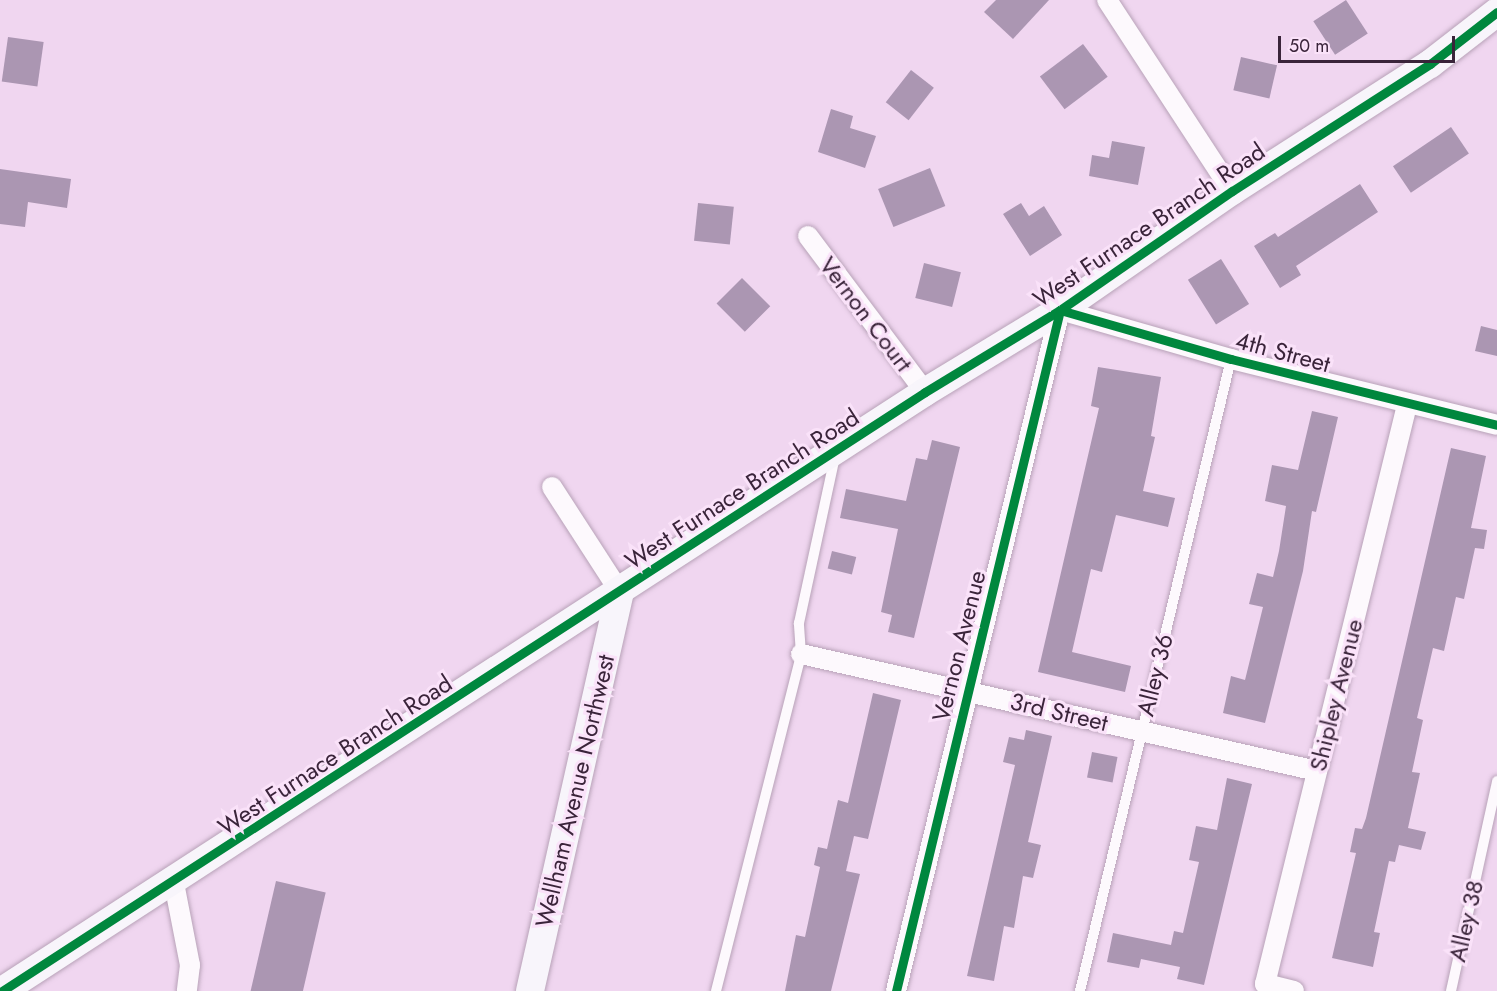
<!DOCTYPE html>
<style>
body{margin:0}
#map{position:relative;width:1497px;height:991px;overflow:hidden;background:#f0d6f0;font-family:Jost,sans-serif}
div>[style]{position:absolute}
.building>*{inset:0;background:#ab96b2;transform-origin:0 0}
.roads{filter:drop-shadow(0 0 2px #b8a2b8) drop-shadow(0 0 2px #b8a2b8)}
.lane>*{height:10px;margin:-5px;padding:0 5px;transform-origin:5px;border-radius:5px;background:#fdf9fd}
.street>*{height:20px;margin:-10px;padding:0 10px;transform-origin:10px;border-radius:10px;background:#fdf9fd}
.secondary>*{height:28px;margin:-14px;padding:0 14px;transform-origin:14px;border-radius:14px;background:#f8f5fb}
.cycleway>*{height:9px;margin:-4.5px;padding:0 4.5px;transform-origin:4.5px;border-radius:4.5px;background:#00873e}
span{translate:-50% -50%;white-space:nowrap;text-align:center;line-height:1.15;-webkit-text-stroke:6px #fae2f9;paint-order:stroke}
.street-label{font-size:24px;color:#3a243a}
.scale{position:absolute;left:1278px;top:36px;width:177px;height:27px;box-sizing:border-box;border:3px solid #3a243a;border-top:0;padding-left:8px;font-size:18px;line-height:21px;white-space:nowrap;color:#3a243a;-webkit-text-stroke:4px #fae2f9;paint-order:stroke}
</style>
<div id="map">
<div class="building">
<i style="clip-path:polygon(996px 0,1049px 0,1013px 39px,984px 12px)"></i>
<i style="left:1346px;top:0;width:40px;height:39px;rotate:57deg"></i>
<i style="left:8px;top:37px;width:36px;height:45px;rotate:8deg"></i>
<i style="left:1083px;top:44px;width:41px;height:54px;rotate:53deg"></i>
<i style="left:1241px;top:57px;width:37px;height:34px;rotate:13deg"></i>
<i style="left:911px;top:70px;width:29px;height:41px;rotate:38deg"></i>
<i style="clip-path:polygon(831px 109px,853px 116px,850px 128px,876px 136px,865px 168px,818px 152px)"></i>
<i style="left:1451px;top:127px;width:32px;height:70px;rotate:56deg"></i>
<i style="clip-path:polygon(1112px 141px,1145px 147px,1138px 185px,1089px 176px,1092px 155px,1109px 158px)"></i>
<i style="left:930px;top:168px;width:41px;height:56px;rotate:68deg"></i>
<i style="clip-path:polygon(0 169px,71px 179px,67px 208px,28px 202px,25px 227px,0 224px)"></i>
<i style="clip-path:polygon(1360px 184px,1378px 212px,1296px 266px,1301px 275px,1280px 288px,1254px 246px,1275px 233px,1278px 237px)"></i>
<i style="left:698px;top:203px;width:36px;height:38px;rotate:6deg"></i>
<i style="clip-path:polygon(1021px 203px,1029px 216px,1044px 206px,1062px 235px,1030px 256px,1003px 214px)"></i>
<i style="left:1221px;top:259px;width:53px;height:39px;rotate:58deg"></i>
<i style="left:924px;top:263px;width:38px;height:36px;rotate:14deg"></i>
<i style="left:742px;top:278px;width:40px;height:36px;rotate:45deg"></i>
<i style="clip-path:polygon(1481px 326px,1497px 330px,1497px 356px,1475px 351px)"></i>
<i style="clip-path:polygon(1098px 367px,1161px 377px,1151px 436px,1155px 437px,1143px 491px,1175px 498px,1168px 527px,1116px 515px,1102px 572px,1091px 569px,1072px 652px,1131px 666px,1125px 692px,1038px 672px,1099px 408px,1091px 406px)"></i>
<i style="clip-path:polygon(1312px 411px,1338px 417px,1316px 512px,1312px 511px,1303px 571px,1265px 723px,1223px 713px,1231px 676px,1245px 680px,1263px 607px,1249px 604px,1257px 573px,1273px 577px,1279px 551px,1286px 506px,1265px 501px,1272px 465px,1298px 470px)"></i>
<i style="clip-path:polygon(932px 440px,960px 447px,914px 638px,888px 632px,892px 615px,881px 612px,898px 529px,840px 518px,846px 489px,906px 501px,916px 458px,927px 460px)"></i>
<i style="clip-path:polygon(1451px 448px,1486px 456px,1471px 528px,1487px 530px,1484px 549px,1475px 548px,1464px 599px,1456px 597px,1444px 651px,1433px 648px,1417px 718px,1423px 720px,1412px 772px,1420px 773px,1408px 828px,1426px 832px,1421px 850px,1399px 845px,1395px 862px,1389px 861px,1374px 932px,1380px 933px,1373px 967px,1332px 958px,1356px 853px,1350px 852px,1355px 828px,1362px 829px,1366px 818px)"></i>
<i style="left:832px;top:551px;width:25px;height:18px;rotate:14deg"></i>
<i style="clip-path:polygon(873px 693px,901px 700px,868px 839px,854px 836px,846px 871px,860px 874px,831px 991px,785px 991px,796px 935px,805px 937px,820px 867px,814px 865px,818px 847px,827px 849px,838px 800px,848px 803px)"></i>
<i style="clip-path:polygon(1026px 730px,1052px 736px,1028px 842px,1041px 845px,1033px 878px,1023px 876px,1014px 928px,1004px 926px,994px 981px,967px 976px,1015px 765px,1003px 762px,1009px 737px,1024px 740px)"></i>
<i style="left:1092px;top:752px;width:26px;height:26px;rotate:11deg"></i>
<i style="clip-path:polygon(1227px 778px,1252px 784px,1204px 985px,1177px 979px,1180px 967px,1141px 959px,1139px 968px,1107px 962px,1113px 933px,1171px 945px,1174px 931px,1183px 933px,1199px 862px,1189px 860px,1196px 826px,1217px 830px)"></i>
<i style="left:276px;top:881px;width:51px;height:113px;rotate:13deg"></i>
</div>
<div class="roads">
<div class="lane">
<i style="left:716px;top:991px;width:348px;rotate:-75.8deg"></i>
<i style="left:801px;top:654px;width:31px;rotate:-94deg"></i>
<i style="left:799px;top:623px;width:171px;rotate:-77.8deg"></i>
<i style="left:1080px;top:991px;width:650px;rotate:-76.56deg"></i>
<i style="left:1451px;top:991px;width:215px;rotate:-77.6deg"></i>
</div>
<div class="street">
<i style="left:1107px;top:0;width:228px;rotate:56.8deg"></i>
<i style="left:808px;top:236px;width:195px;rotate:53.1deg"></i>
<i style="left:552px;top:487px;width:125px;rotate:57.1deg"></i>
<i style="left:801px;top:654px;width:529px;rotate:12.78deg"></i>
<i style="left:174px;top:883px;width:84px;rotate:79deg"></i>
<i style="left:190px;top:965px;width:26px;rotate:97deg"></i>
<i style="left:896px;top:991px;width:700px;rotate:-76.46deg"></i>
<i style="left:1060px;top:310px;width:178px;rotate:16deg"></i>
<i style="left:1231px;top:359px;width:274px;rotate:13.9deg"></i>
<i style="left:1294px;top:991px;width:30px;rotate:-166deg"></i>
<i style="left:1265px;top:984px;width:596px;rotate:-76.22deg"></i>
</div>
<div class="secondary">
<i style="left:2px;top:991px;width:1100px;rotate:-32.98deg"></i>
<i style="left:925px;top:392px;width:158px;rotate:-31.3deg"></i>
<i style="left:1060px;top:310px;width:209px;rotate:-34.7deg"></i>
<i style="left:1232px;top:191px;width:235px;rotate:-32.7deg"></i>
<i style="left:1430px;top:64px;width:85px;rotate:-37.8deg"></i>
<i style="left:530px;top:991px;width:409px;rotate:-77.3deg"></i>
</div>
</div>
<div class="cycleway">
<i style="left:2px;top:991px;width:1100px;rotate:-32.98deg"></i>
<i style="left:925px;top:392px;width:158px;rotate:-31.3deg"></i>
<i style="left:1060px;top:310px;width:209px;rotate:-34.7deg"></i>
<i style="left:1232px;top:191px;width:235px;rotate:-32.7deg"></i>
<i style="left:1430px;top:64px;width:85px;rotate:-37.8deg"></i>
<i style="left:896px;top:991px;width:700px;rotate:-76.46deg"></i>
<i style="left:1060px;top:310px;width:178px;rotate:16deg"></i>
<i style="left:1231px;top:359px;width:274px;rotate:13.9deg"></i>
</div>
<div class="street-label">
<span style="left:1149px;top:225px;rotate:-34deg">West Furnace Branch Road</span>
<span style="left:866px;top:314px;rotate:53deg">Vernon Court</span>
<span style="left:1283px;top:352px;rotate:15deg">4th Street</span>
<span style="left:742px;top:489px;rotate:-33deg">West Furnace Branch Road</span>
<span style="left:959px;top:646px;rotate:-76deg">Vernon Avenue</span>
<span style="left:1155px;top:675px;rotate:-76deg">Alley 36</span>
<span style="left:1336px;top:695px;rotate:-76deg">Shipley Avenue</span>
<span style="left:1059px;top:712px;rotate:13deg">3rd Street</span>
<span style="left:335px;top:755px;rotate:-33deg">West Furnace Branch Road</span>
<span style="left:575px;top:791px;rotate:-77deg">Wellham Avenue Northwest</span>
<span style="left:1466px;top:921px;rotate:-77deg">Alley 38</span>
</div>
<div class="scale">50 m</div>
</div>
